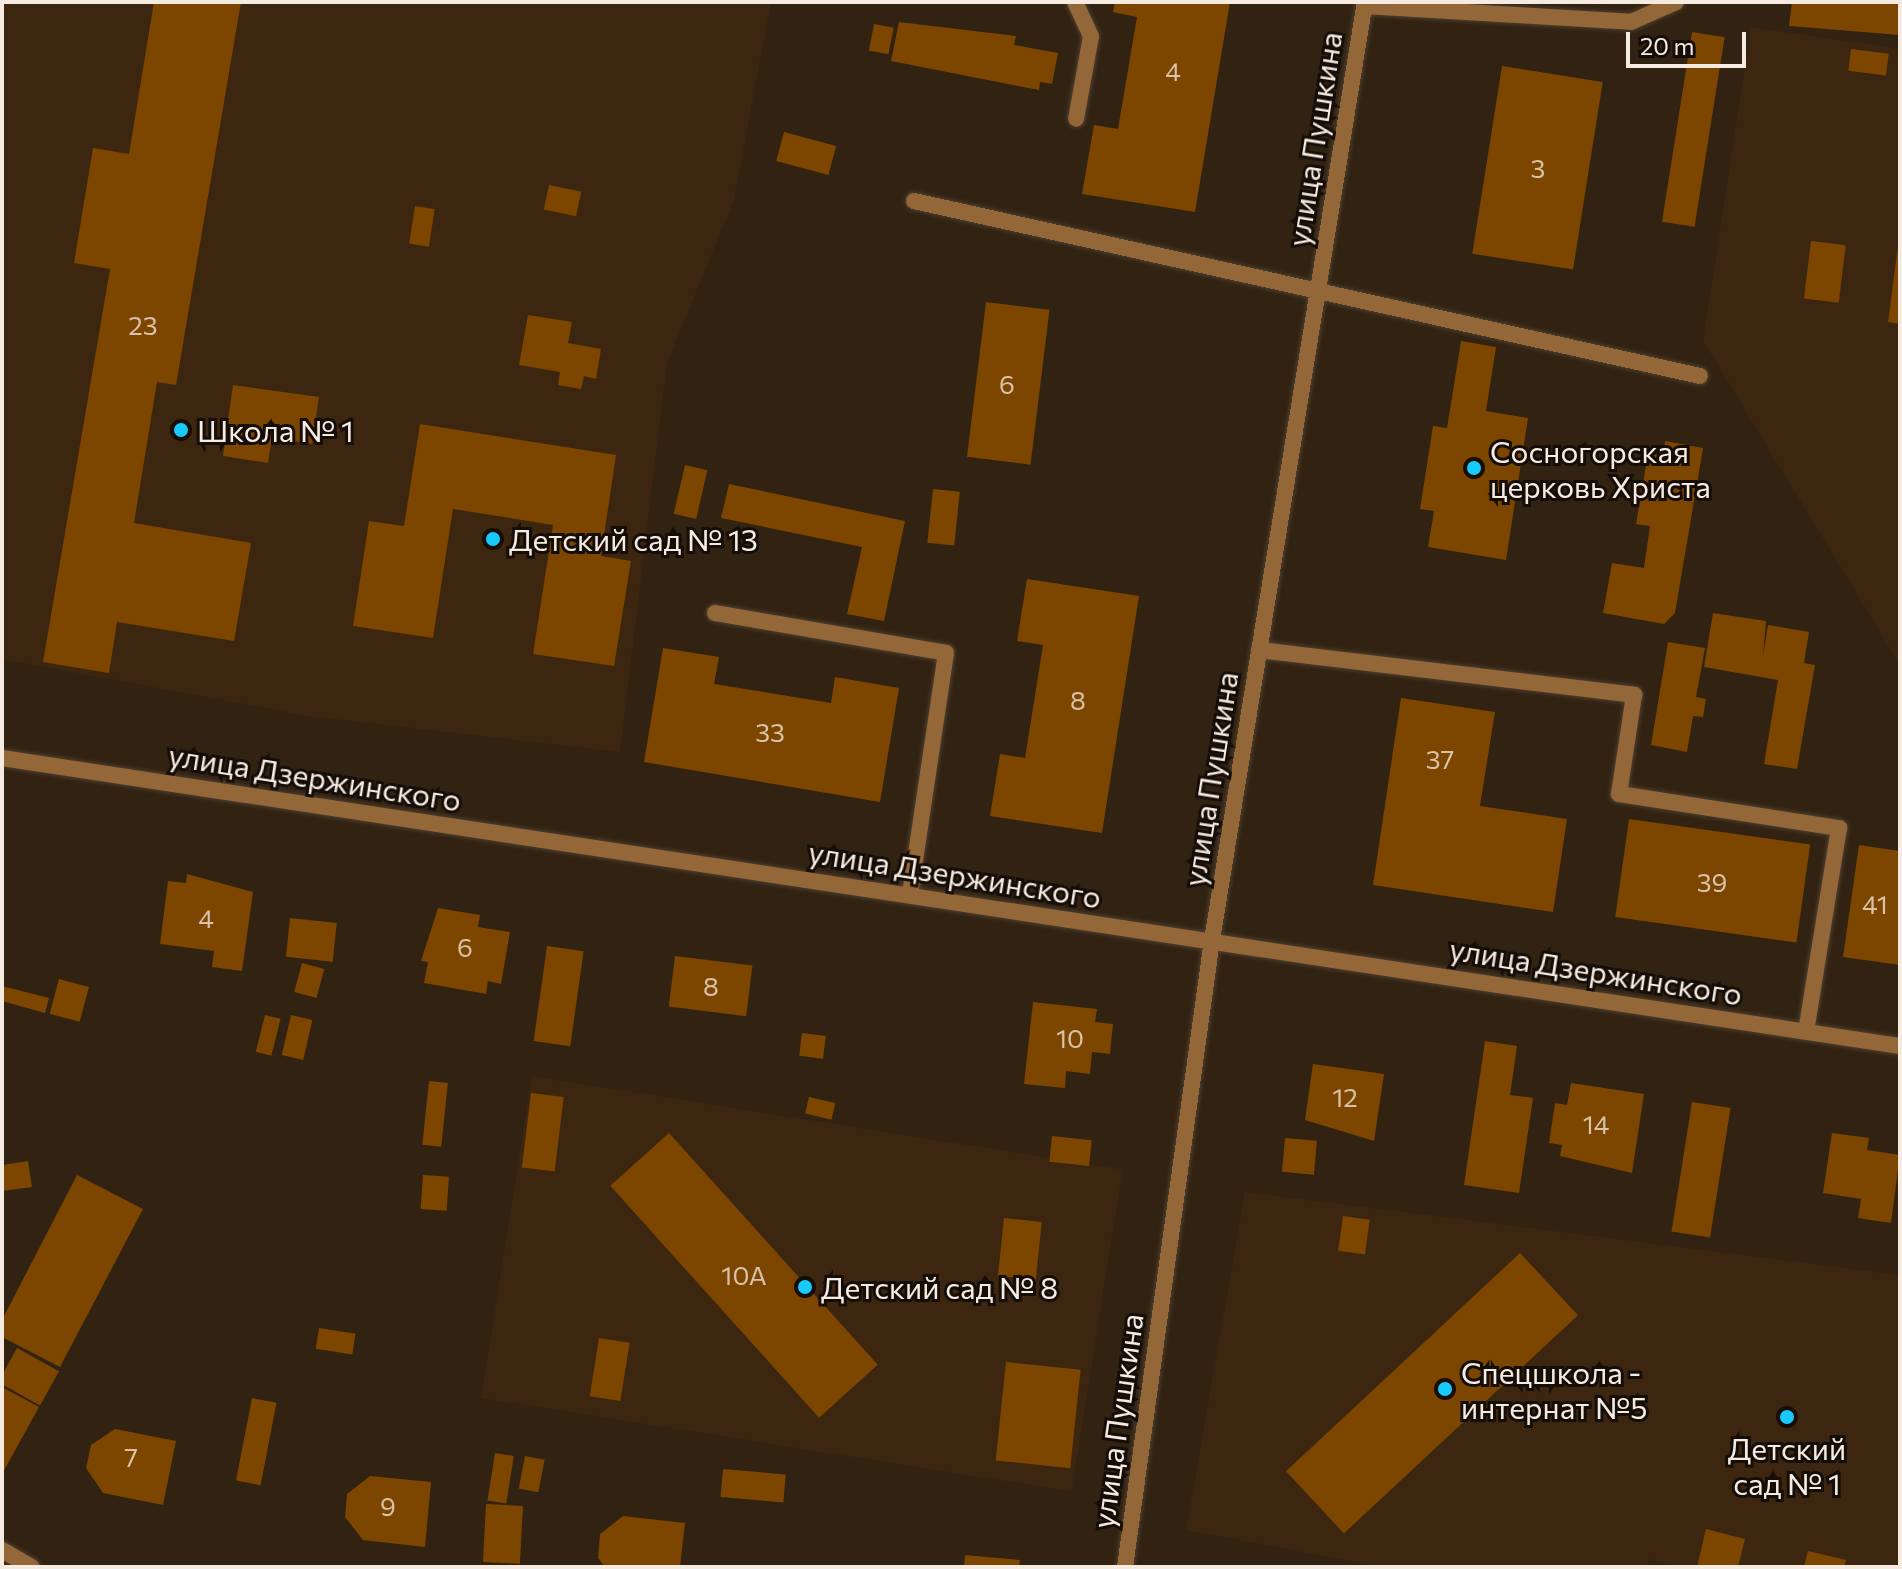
<!DOCTYPE html>
<meta charset="utf-8">
<style>
body{margin:0}
#map{position:relative;width:1902px;height:1569px;overflow:hidden;background:#322212;font-family:Commissioner,sans-serif}
div>[style]{position:absolute}
.built>*{inset:0;background:#3c2610;transform-origin:0 0}
.building>*{inset:0;background:#7c4600;transform-origin:0 0}
.roads{filter:drop-shadow(0 0 2px #4d3e2f) drop-shadow(0 0 2px #4d3e2f)}
.service>*{height:16px;margin:-8px;padding:0 8px;transform-origin:8px;border-radius:8px;background:#936738}
.minor>*{height:16px;margin:-8px;padding:0 8px;transform-origin:8px;border-radius:8px;background:#936738}
.dots>*{width:22px;height:22px;translate:-50% -50%;box-sizing:border-box;border:4px solid #150d07;border-radius:50%}
span{translate:-50% -50%;white-space:nowrap;text-align:center;line-height:1.15;-webkit-text-stroke:6px #150d07;paint-order:stroke}
.number-label{font-size:26px;color:#d8c2a9}
.number-label span{-webkit-text-stroke-width:0}
.street-label{font-size:30px;color:#f6ebe1}
.poi-label{font-size:30px;color:#f6ebe1}
.left{translate:0 -50%;text-align:left}
.frame{position:absolute;inset:0;border:4px solid #f6ebe1;pointer-events:none}
.scale{position:absolute;left:1626px;top:32px;width:120px;height:36px;box-sizing:border-box;border:4px solid #f6ebe1;border-top:0;padding-left:10px;font-size:24px;line-height:28px;white-space:nowrap;color:#f6ebe1;-webkit-text-stroke:6px #150d07;paint-order:stroke}
</style>
<div id="map">
<div class="built">
<i style="clip-path:polygon(2px 2px,771px 2px,734px 200px,667px 363px,620px 752px,308px 716px,2px 659px)"></i>
<i style="clip-path:polygon(1751px 27px,1900px 49px,1900px 665px,1703px 341px)"></i>
<i style="left:532px;top:1076px;width:598px;height:326px;rotate:9deg"></i>
<i style="clip-path:polygon(1245px 1192px,1900px 1275px,1900px 1567px,1682px 1567px,1649px 1559px,1647px 1567px,1381px 1567px,1186px 1530px)"></i>
</div>
<div class="building">
<i style="clip-path:polygon(154px 2px,241px 2px,176px 385px,157px 382px,134px 523px,251px 543px,234px 641px,117px 622px,109px 673px,43px 662px,110px 269px,74px 263px,93px 148px,129px 154px)"></i>
<i style="clip-path:polygon(1115px 2px,1230px 2px,1195px 212px,1082px 194px,1094px 125px,1118px 129px,1137px 17px,1113px 12px)"></i>
<i style="clip-path:polygon(1792px 2px,1900px 2px,1900px 35px,1789px 26px)"></i>
<i style="clip-path:polygon(899px 22px,1016px 36px,1014px 45px,1058px 53px,1052px 84px,1040px 82px,1039px 90px,891px 61px)"></i>
<i style="left:874px;top:24px;width:20px;height:27px;rotate:11deg"></i>
<i style="left:1692px;top:32px;width:33px;height:192px;rotate:9deg"></i>
<i style="left:1851px;top:49px;width:38px;height:22px;rotate:7deg"></i>
<i style="left:1502px;top:66px;width:102px;height:190px;rotate:9deg"></i>
<i style="left:784px;top:132px;width:54px;height:30px;rotate:15deg"></i>
<i style="left:549px;top:185px;width:33px;height:25px;rotate:12deg"></i>
<i style="left:415px;top:206px;width:20px;height:38px;rotate:9deg"></i>
<i style="left:1811px;top:241px;width:35px;height:58px;rotate:7deg"></i>
<i style="clip-path:polygon(1898px 246px,1900px 246px,1900px 324px,1888px 322px)"></i>
<i style="left:986px;top:302px;width:64px;height:156px;rotate:7deg"></i>
<i style="clip-path:polygon(528px 315px,572px 322px,568px 343px,601px 349px,596px 379px,584px 376px,581px 389px,558px 385px,560px 372px,519px 365px)"></i>
<i style="clip-path:polygon(1461px 341px,1496px 347px,1486px 411px,1528px 418px,1506px 560px,1428px 547px,1434px 511px,1420px 509px,1433px 426px,1447px 428px)"></i>
<i style="clip-path:polygon(233px 385px,319px 397px,312px 444px,272px 437px,268px 463px,223px 456px)"></i>
<i style="clip-path:polygon(420px 424px,616px 455px,601px 556px,631px 561px,614px 666px,533px 654px,553px 525px,453px 509px,433px 638px,353px 626px,369px 521px,404px 526px)"></i>
<i style="clip-path:polygon(1665px 441px,1703px 448px,1675px 613px,1664px 624px,1603px 613px,1612px 563px,1644px 568px,1650px 526px,1636px 524px,1648px 454px,1663px 456px)"></i>
<i style="left:685px;top:465px;width:23px;height:50px;rotate:13deg"></i>
<i style="clip-path:polygon(729px 484px,905px 521px,884px 621px,847px 614px,862px 547px,721px 518px)"></i>
<i style="left:933px;top:489px;width:27px;height:54px;rotate:6deg"></i>
<i style="clip-path:polygon(1027px 579px,1139px 596px,1102px 833px,990px 816px,1000px 754px,1025px 758px,1043px 645px,1017px 641px)"></i>
<i style="clip-path:polygon(1713px 613px,1766px 621px,1763px 656px,1768px 625px,1809px 632px,1804px 663px,1815px 665px,1797px 769px,1764px 764px,1778px 680px,1704px 667px)"></i>
<i style="clip-path:polygon(1668px 642px,1705px 648px,1696px 697px,1706px 699px,1703px 717px,1693px 716px,1687px 752px,1651px 745px)"></i>
<i style="clip-path:polygon(663px 648px,719px 657px,714px 684px,831px 703px,835px 677px,899px 688px,880px 802px,644px 762px)"></i>
<i style="clip-path:polygon(1401px 698px,1495px 712px,1480px 806px,1567px 819px,1553px 912px,1373px 885px)"></i>
<i style="left:1629px;top:819px;width:183px;height:99px;rotate:8deg"></i>
<i style="clip-path:polygon(1859px 845px,1900px 851px,1900px 965px,1843px 957px)"></i>
<i style="clip-path:polygon(187px 874px,253px 892px,242px 971px,212px 967px,214px 951px,160px 944px,168px 881px,186px 883px)"></i>
<i style="clip-path:polygon(438px 908px,480px 915px,478px 927px,510px 932px,501px 984px,488px 981px,486px 994px,424px 983px,428px 962px,421px 961px)"></i>
<i style="left:290px;top:918px;width:47px;height:39px;rotate:6deg"></i>
<i style="left:547px;top:946px;width:37px;height:96px;rotate:8deg"></i>
<i style="left:675px;top:956px;width:78px;height:51px;rotate:7deg"></i>
<i style="left:302px;top:963px;width:23px;height:30px;rotate:15deg"></i>
<i style="left:59px;top:979px;width:31px;height:36px;rotate:15deg"></i>
<i style="clip-path:polygon(2px 986px,49px 998px,45px 1013px,2px 1001px)"></i>
<i style="clip-path:polygon(1033px 1002px,1097px 1009px,1095px 1022px,1113px 1024px,1110px 1054px,1092px 1052px,1090px 1074px,1066px 1071px,1065px 1088px,1024px 1084px)"></i>
<i style="left:265px;top:1015px;width:16px;height:38px;rotate:14deg"></i>
<i style="left:291px;top:1015px;width:22px;height:41px;rotate:13deg"></i>
<i style="left:802px;top:1033px;width:24px;height:23px;rotate:7deg"></i>
<i style="clip-path:polygon(1485px 1041px,1517px 1046px,1510px 1095px,1533px 1098px,1519px 1193px,1464px 1185px)"></i>
<i style="clip-path:polygon(1313px 1064px,1384px 1074px,1374px 1141px,1305px 1120px)"></i>
<i style="left:429px;top:1081px;width:19px;height:64px;rotate:6deg"></i>
<i style="clip-path:polygon(1571px 1083px,1644px 1094px,1632px 1173px,1560px 1156px,1562px 1145px,1549px 1143px,1555px 1103px,1567px 1105px)"></i>
<i style="left:531px;top:1093px;width:33px;height:75px;rotate:7deg"></i>
<i style="left:809px;top:1097px;width:27px;height:17px;rotate:13deg"></i>
<i style="left:1692px;top:1102px;width:39px;height:131px;rotate:9deg"></i>
<i style="left:669px;top:1133px;width:312px;height:79px;rotate:48deg"></i>
<i style="clip-path:polygon(1832px 1133px,1869px 1138px,1867px 1150px,1900px 1155px,1891px 1223px,1858px 1218px,1861px 1199px,1823px 1193px)"></i>
<i style="left:1052px;top:1136px;width:40px;height:26px;rotate:6deg"></i>
<i style="left:1285px;top:1138px;width:32px;height:34px;rotate:5deg"></i>
<i style="clip-path:polygon(28px 1161px,32px 1187px,2px 1191px,2px 1165px)"></i>
<i style="clip-path:polygon(77px 1175px,143px 1209px,60px 1367px,2px 1337px,2px 1320px)"></i>
<i style="left:423px;top:1175px;width:26px;height:34px;rotate:4deg"></i>
<i style="left:1343px;top:1216px;width:27px;height:35px;rotate:8deg"></i>
<i style="left:1004px;top:1218px;width:38px;height:58px;rotate:6deg"></i>
<i style="left:1520px;top:1253px;width:85px;height:320px;rotate:47deg"></i>
<i style="left:319px;top:1328px;width:37px;height:21px;rotate:9deg"></i>
<i style="left:599px;top:1338px;width:31px;height:59px;rotate:9deg"></i>
<i style="left:17px;top:1348px;width:48px;height:39px;rotate:29deg"></i>
<i style="left:1006px;top:1362px;width:75px;height:99px;rotate:6deg"></i>
<i style="clip-path:polygon(2px 1387px,39px 1407px,2px 1474px)"></i>
<i style="left:252px;top:1398px;width:25px;height:84px;rotate:11deg"></i>
<i style="clip-path:polygon(115px 1429px,176px 1441px,163px 1505px,103px 1493px,86px 1468px,91px 1445px)"></i>
<i style="left:495px;top:1453px;width:19px;height:48px;rotate:9deg"></i>
<i style="left:525px;top:1456px;width:20px;height:33px;rotate:11deg"></i>
<i style="left:723px;top:1469px;width:63px;height:28px;rotate:5deg"></i>
<i style="clip-path:polygon(370px 1476px,431px 1482px,425px 1547px,363px 1540px,345px 1517px,347px 1494px)"></i>
<i style="left:486px;top:1504px;width:37px;height:58px;rotate:3deg"></i>
<i style="clip-path:polygon(623px 1516px,685px 1523px,680px 1567px,605px 1567px,598px 1558px,600px 1534px)"></i>
<i style="clip-path:polygon(1706px 1529px,1745px 1539px,1738px 1567px,1697px 1567px)"></i>
<i style="clip-path:polygon(1808px 1551px,1846px 1560px,1844px 1567px,1804px 1567px)"></i>
<i style="clip-path:polygon(965px 1555px,1020px 1560px,1019px 1567px,964px 1567px)"></i>
</div>
<div class="roads">
<div class="service">
<i style="left:1075px;top:2px;width:38px;rotate:65deg"></i>
<i style="left:1091px;top:36px;width:84px;rotate:100.2deg"></i>
<i style="left:1364px;top:6px;width:267px;rotate:3.4deg"></i>
<i style="left:1631px;top:22px;width:49px;rotate:-24deg"></i>
<i style="left:914px;top:201px;width:805px;rotate:12.55deg"></i>
<i style="left:715px;top:613px;width:234px;rotate:9.8deg"></i>
<i style="left:946px;top:653px;width:245px;rotate:98.5deg"></i>
<i style="left:1259px;top:650px;width:378px;rotate:6.8deg"></i>
<i style="left:1634px;top:695px;width:100px;rotate:98.6deg"></i>
<i style="left:1619px;top:794px;width:223px;rotate:8.8deg"></i>
<i style="left:1839px;top:828px;width:206px;rotate:99.2deg"></i>
</div>
<div class="minor">
<i style="left:2px;top:758px;width:1920px;rotate:8.63deg"></i>
<i style="left:2px;top:1550px;width:34px;rotate:30deg"></i>
<i style="left:1125px;top:1567px;width:633px;rotate:-82.1deg"></i>
<i style="left:1212px;top:940px;width:950px;rotate:-80.74deg"></i>
</div>
</div>
<div class="dots">
<i style="left:181px;top:430px;background:#18cafc"></i>
<i style="left:1474px;top:468px;background:#18cafc"></i>
<i style="left:493px;top:539px;background:#18cafc"></i>
<i style="left:805px;top:1287px;background:#18cafc"></i>
<i style="left:1445px;top:1389px;background:#18cafc"></i>
<i style="left:1787px;top:1417px;background:#18cafc"></i>
</div>
<div class="number-label">
<span style="left:1173px;top:71px">4</span>
<span style="left:1538px;top:168px">3</span>
<span style="left:143px;top:325px">23</span>
<span style="left:1007px;top:384px">6</span>
<span style="left:1078px;top:700px">8</span>
<span style="left:770px;top:732px">33</span>
<span style="left:1440px;top:759px">37</span>
<span style="left:1712px;top:882px">39</span>
<span style="left:1875px;top:904px">41</span>
<span style="left:206px;top:918px">4</span>
<span style="left:465px;top:947px">6</span>
<span style="left:711px;top:986px">8</span>
<span style="left:1070px;top:1038px">10</span>
<span style="left:1345px;top:1097px">12</span>
<span style="left:1596px;top:1124px">14</span>
<span style="left:744px;top:1275px">10А</span>
<span style="left:131px;top:1457px">7</span>
<span style="left:388px;top:1506px">9</span>
</div>
<div class="street-label">
<span style="left:1314px;top:139px;rotate:-81deg">улица Пушкина</span>
<span style="left:315px;top:777px;rotate:9deg">улица Дзержинского</span>
<span style="left:1210px;top:779px;rotate:-81deg">улица Пушкина</span>
<span style="left:955px;top:874px;rotate:9deg">улица Дзержинского</span>
<span style="left:1596px;top:971px;rotate:9deg">улица Дзержинского</span>
<span style="left:1117px;top:1421px;rotate:-82deg">улица Пушкина</span>
</div>
<div class="poi-label">
<span class="left" style="left:197px;top:430px">Школа № 1</span>
<span class="left" style="left:1490px;top:468px">Сосногорская<br>церковь Христа</span>
<span class="left" style="left:509px;top:539px">Детский сад № 13</span>
<span class="left" style="left:821px;top:1287px">Детский сад № 8</span>
<span class="left" style="left:1461px;top:1389px">Спецшкола -<br>интернат №5</span>
<span style="left:1787px;top:1465px">Детский<br>сад № 1</span>
</div>
<div class="frame"></div>
<div class="scale">20 m</div>
</div>
